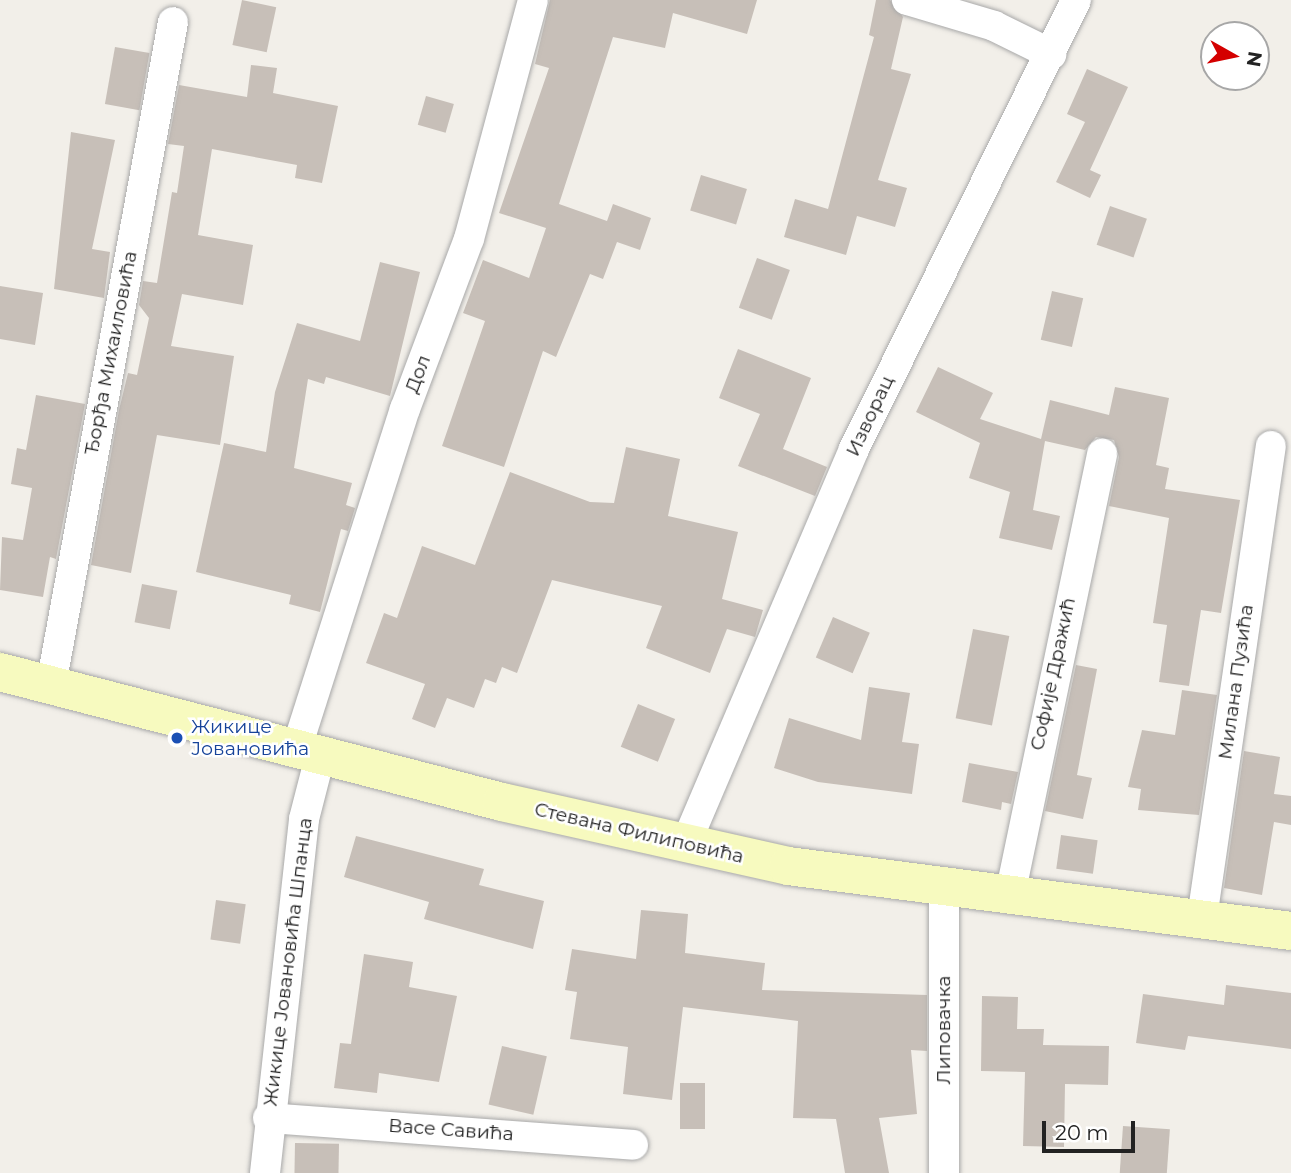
<!DOCTYPE html>
<meta charset="utf-8">
<style>
body{margin:0}
#map{position:relative;width:1291px;height:1173px;overflow:hidden;background:#f2efe9;font-family:Montserrat,sans-serif}
div>[style]{position:absolute}
.building>*{inset:0;background:#c7bfb8;transform-origin:0 0}
.roads{filter:drop-shadow(0 0 2px #a9a9a9) drop-shadow(0 0 2px #a9a9a9)}
.minor>*{height:30px;margin:-15px;padding:0 15px;transform-origin:15px;border-radius:15px;background:#fff}
.secondary>*{height:38px;margin:-19px;padding:0 19px;transform-origin:19px;border-radius:19px;background:#f7fabf}
.dots>*{width:19px;height:19px;translate:-50% -50%;box-sizing:border-box;border:4px solid #fff;border-radius:50%}
span{translate:-50% -50%;white-space:nowrap;text-align:center;line-height:1.15;-webkit-text-stroke:5px #fff;paint-order:stroke}
.street-label{font-size:19px;color:#222}
.transit-label{font-size:19px;color:#164399}
.left{translate:0 -50%;text-align:left}
.north{position:absolute;left:1200px;top:21px;width:70px;height:70px;box-sizing:border-box;background:#fff;border:2px solid #a7a7a7;border-radius:50%;rotate:99deg;font-size:19px;font-weight:700;line-height:28px;text-align:center;color:#222}
.north::after{content:'';display:block;margin:auto;width:24px;height:32px;background:#d40000;clip-path:polygon(50% 0,100% 100%,50% 72%,0 100%)}
.scale{position:absolute;left:1042px;top:1121px;width:93px;height:32px;box-sizing:border-box;border:4px solid #222;border-top:0;padding-left:9px;font-size:21px;line-height:24px;white-space:nowrap;color:#222;-webkit-text-stroke:5px #fff;paint-order:stroke}
</style>
<div id="map">
<div class="building">
<i style="left:242px;top:0;width:35px;height:46px;rotate:12deg"></i>
<i style="clip-path:polygon(550px 0,757px 0,747px 34px,673px 13px,665px 48px,613px 37px,559px 204px,607px 221px,613px 204px,651px 218px,640px 250px,617px 242px,603px 279px,590px 274px,556px 357px,543px 351px,504px 467px,442px 446px,485px 321px,463px 313px,483px 260px,529px 278px,546px 228px,499px 213px,549px 68px,535px 64px)"></i>
<i style="clip-path:polygon(876px 0,890px 0,903px 17px,891px 69px,911px 74px,878px 180px,907px 188px,895px 227px,857px 216px,846px 255px,784px 237px,795px 199px,828px 209px,874px 37px,869px 35px)"></i>
<i style="left:115px;top:47px;width:35px;height:58px;rotate:10deg"></i>
<i style="clip-path:polygon(251px 65px,277px 68px,273px 93px,338px 106px,322px 183px,295px 178px,297px 165px,212px 149px,198px 235px,253px 245px,243px 305px,182px 294px,171px 346px,234px 356px,220px 445px,157px 435px,131px 573px,91px 565px,119px 410px,128px 373px,137px 375px,149px 318px,139px 305px,143px 281px,157px 283px,172px 192px,177px 193px,184px 146px,168px 144px,179px 85px,247px 97px)"></i>
<i style="clip-path:polygon(1087px 69px,1128px 87px,1090px 170px,1101px 175px,1090px 198px,1056px 182px,1085px 122px,1067px 114px)"></i>
<i style="left:426px;top:96px;width:29px;height:30px;rotate:16deg"></i>
<i style="clip-path:polygon(71px 132px,115px 140px,92px 249px,110px 252px,104px 298px,54px 289px)"></i>
<i style="left:701px;top:175px;width:48px;height:37px;rotate:17deg"></i>
<i style="left:1110px;top:206px;width:39px;height:41px;rotate:19deg"></i>
<i style="left:757px;top:258px;width:35px;height:53px;rotate:20deg"></i>
<i style="clip-path:polygon(380px 262px,420px 272px,390px 396px,326px 377px,324px 384px,308px 379px,294px 468px,352px 483px,346px 505px,355px 508px,348px 531px,341px 529px,320px 612px,289px 604px,291px 595px,196px 572px,224px 443px,266px 452px,275px 392px,297px 323px,360px 341px)"></i>
<i style="clip-path:polygon(0 286px,43px 293px,35px 345px,0 339px)"></i>
<i style="left:1052px;top:291px;width:32px;height:50px;rotate:13deg"></i>
<i style="clip-path:polygon(738px 349px,811px 378px,783px 449px,827px 467px,815px 496px,738px 466px,760px 414px,719px 398px)"></i>
<i style="clip-path:polygon(938px 367px,993px 393px,980px 419px,1041px 439px,1050px 400px,1109px 415px,1115px 387px,1169px 398px,1156px 465px,1169px 468px,1165px 489px,1240px 500px,1221px 613px,1201px 610px,1189px 686px,1159px 682px,1167px 625px,1153px 623px,1169px 518px,1109px 506px,1119px 457px,1114px 440px,1096px 437px,1085px 450px,1045px 441px,1033px 510px,1060px 516px,1052px 550px,999px 538px,1010px 492px,969px 478px,980px 443px,916px 412px)"></i>
<i style="clip-path:polygon(36px 395px,85px 404px,56px 559px,50px 557px,43px 597px,0 590px,2px 537px,23px 540px,32px 488px,11px 484px,17px 448px,26px 450px)"></i>
<i style="clip-path:polygon(626px 447px,680px 459px,668px 516px,738px 532px,722px 599px,763px 610px,755px 637px,727px 629px,710px 673px,646px 648px,662px 606px,552px 580px,517px 673px,502px 667px,496px 683px,485px 679px,474px 708px,447px 698px,435px 728px,412px 719px,425px 684px,366px 663px,384px 613px,397px 618px,422px 546px,475px 565px,510px 472px,590px 502px,614px 503px)"></i>
<i style="left:142px;top:584px;width:36px;height:39px;rotate:11deg"></i>
<i style="left:833px;top:617px;width:40px;height:44px;rotate:23deg"></i>
<i style="left:973px;top:629px;width:37px;height:91px;rotate:11deg"></i>
<i style="clip-path:polygon(1076px 665px,1097px 669px,1077px 775px,1092px 778px,1083px 819px,1045px 811px)"></i>
<i style="clip-path:polygon(869px 687px,910px 693px,902px 742px,919px 744px,912px 794px,818px 782px,774px 768px,789px 718px,861px 740px)"></i>
<i style="clip-path:polygon(1182px 690px,1217px 695px,1199px 815px,1138px 810px,1141px 789px,1128px 787px,1142px 730px,1175px 735px)"></i>
<i style="left:638px;top:704px;width:40px;height:46px;rotate:22deg"></i>
<i style="clip-path:polygon(1244px 751px,1280px 757px,1274px 794px,1291px 796px,1291px 825px,1274px 822px,1262px 895px,1224px 888px)"></i>
<i style="clip-path:polygon(969px 763px,1018px 772px,1011px 804px,1002px 802px,1001px 810px,962px 802px)"></i>
<i style="left:1061px;top:835px;width:37px;height:34px;rotate:8deg"></i>
<i style="clip-path:polygon(356px 836px,484px 869px,479px 885px,544px 901px,533px 949px,424px 919px,429px 902px,344px 877px)"></i>
<i style="left:216px;top:900px;width:30px;height:40px;rotate:8deg"></i>
<i style="clip-path:polygon(641px 910px,688px 914px,685px 953px,765px 963px,762px 990px,927px 995px,927px 1051px,911px 1050px,917px 1114px,879px 1118px,889px 1173px,845px 1173px,836px 1119px,793px 1118px,798px 1021px,683px 1007px,672px 1100px,623px 1094px,628px 1047px,570px 1039px,577px 992px,565px 990px,572px 949px,636px 959px)"></i>
<i style="clip-path:polygon(364px 954px,413px 962px,409px 987px,457px 996px,439px 1082px,379px 1073px,377px 1093px,334px 1088px,340px 1043px,351px 1044px)"></i>
<i style="clip-path:polygon(1226px 985px,1291px 993px,1291px 1049px,1188px 1036px,1185px 1050px,1136px 1043px,1143px 994px,1224px 1005px)"></i>
<i style="clip-path:polygon(982px 996px,1018px 997px,1017px 1029px,1044px 1029px,1043px 1045px,1109px 1046px,1108px 1085px,1065px 1084px,1064px 1147px,1023px 1146px,1025px 1072px,981px 1071px)"></i>
<i style="left:502px;top:1046px;width:46px;height:60px;rotate:13deg"></i>
<i style="left:680px;top:1083px;width:25px;height:46px"></i>
<i style="left:1123px;top:1126px;width:47px;height:47px;rotate:4deg"></i>
<i style="left:295px;top:1143px;width:44px;height:30px;rotate:1deg"></i>
</div>
<div class="roads">
<div class="minor">
<i style="left:907px;top:0;width:91px;rotate:16.6deg"></i>
<i style="left:994px;top:26px;width:64px;rotate:26.2deg"></i>
<i style="left:51px;top:685px;width:674px;rotate:-79.57deg"></i>
<i style="left:297px;top:747px;width:355px;rotate:-72.3deg"></i>
<i style="left:405px;top:409px;width:182px;rotate:-69.4deg"></i>
<i style="left:469px;top:239px;width:247px;rotate:-75deg"></i>
<i style="left:686px;top:843px;width:428px;rotate:-66.9deg"></i>
<i style="left:854px;top:449px;width:501px;rotate:-63.69deg"></i>
<i style="left:1010px;top:895px;width:451px;rotate:-78.2deg"></i>
<i style="left:1202px;top:918px;width:477px;rotate:-81.7deg"></i>
<i style="left:268px;top:1118px;width:366px;rotate:4.2deg"></i>
<i style="left:265px;top:1173px;width:356px;rotate:-83.7deg"></i>
<i style="left:304px;top:819px;width:68px;rotate:-75.6deg"></i>
<i style="left:944px;top:1173px;width:287px;rotate:-90deg"></i>
</div>
<div class="secondary">
<i style="left:0;top:672px;width:519px;rotate:14.52deg"></i>
<i style="left:502px;top:802px;width:293px;rotate:12.6deg"></i>
<i style="left:788px;top:866px;width:507px;rotate:7.36deg"></i>
</div>
</div>
<div class="dots">
<i style="left:177px;top:738px;background:#1a4fb4"></i>
</div>
<div class="street-label">
<span style="left:111px;top:353px;rotate:-79deg">Ђорђа Михаиловића</span>
<span style="left:418px;top:374px;rotate:-69deg">Дол</span>
<span style="left:870px;top:416px;rotate:-65deg">Изворац</span>
<span style="left:1053px;top:674px;rotate:-78deg">Софије Дражић</span>
<span style="left:1236px;top:682px;rotate:-82deg">Милана Пузића</span>
<span style="left:639px;top:833px;rotate:13deg">Стевана Филиповића</span>
<span style="left:288px;top:962px;rotate:-83deg">Жикице Јовановића Шпанца</span>
<span style="left:944px;top:1030px;rotate:-90deg">Липовачка</span>
<span style="left:451px;top:1130px;rotate:4deg">Васе Савића</span>
</div>
<div class="transit-label">
<span class="left" style="left:191px;top:738px">Жикице<br>Јовановића</span>
</div>
<div class="north">N</div>
<div class="scale">20 m</div>
</div>
